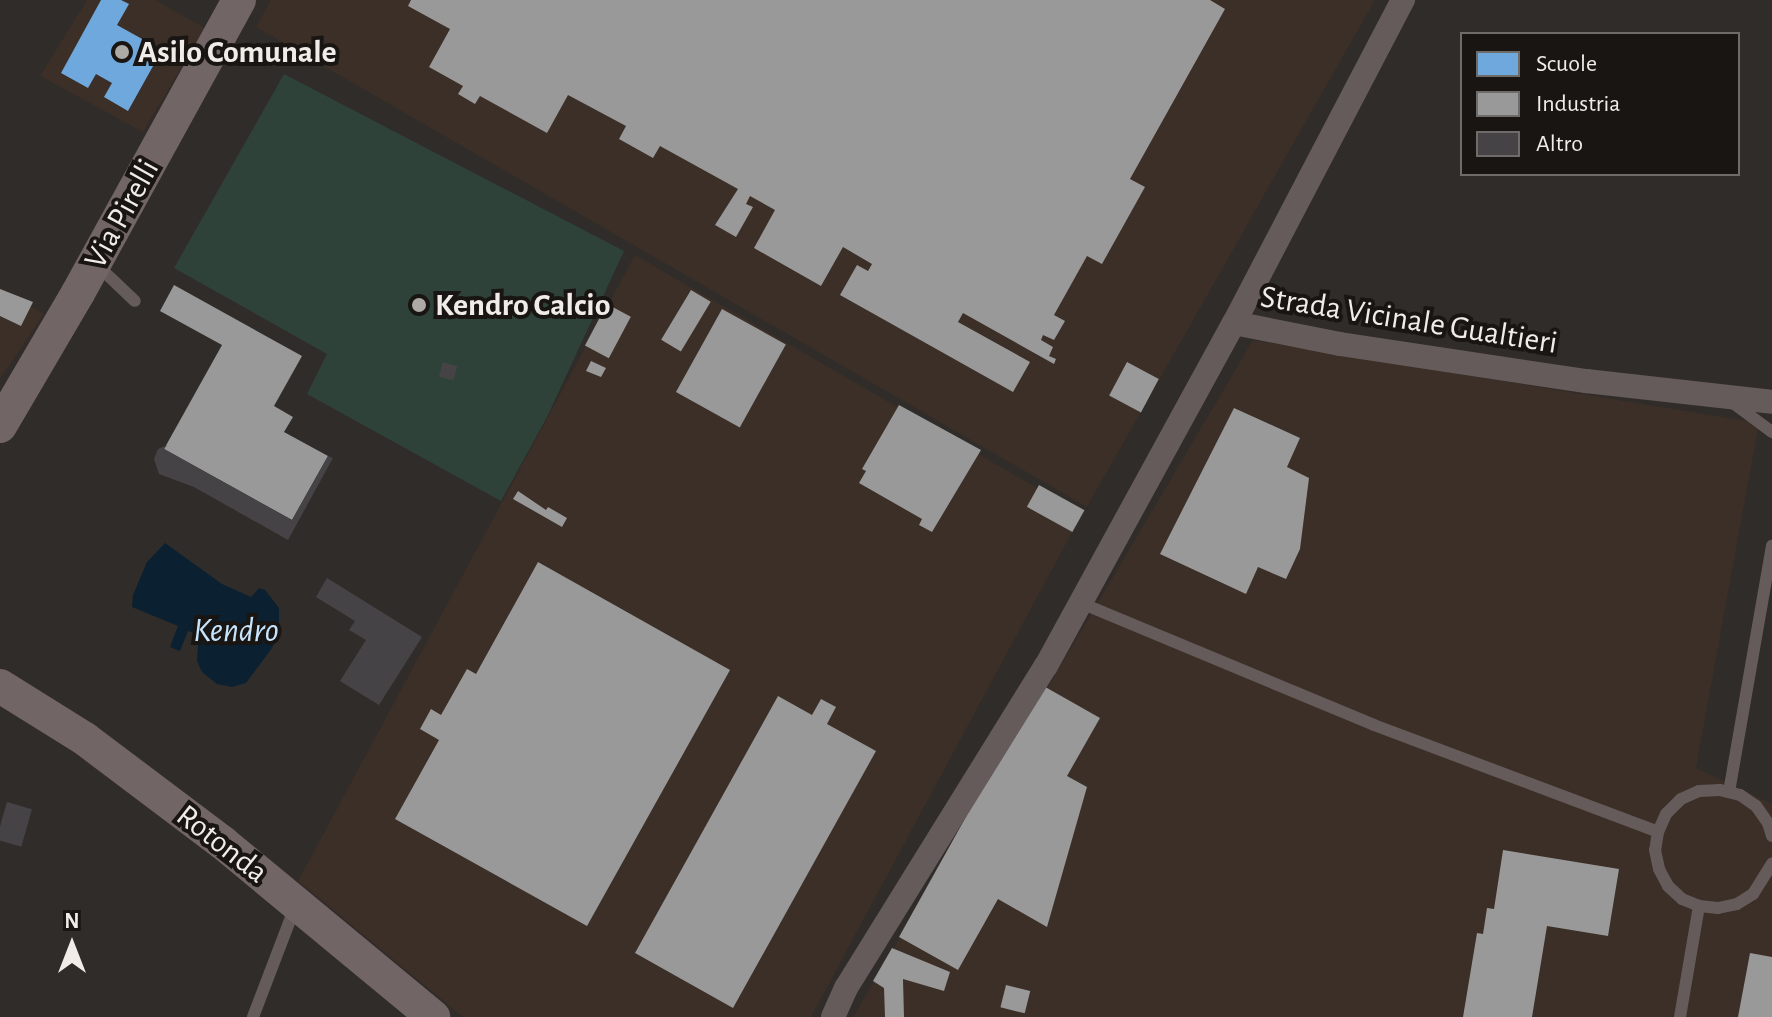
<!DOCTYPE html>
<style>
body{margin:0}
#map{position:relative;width:1772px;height:1017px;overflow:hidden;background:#302c29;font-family:"Alegreya Sans",sans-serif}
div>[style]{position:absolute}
.built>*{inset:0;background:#3b2f27}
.green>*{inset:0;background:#2e4239}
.water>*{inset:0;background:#0b2131}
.schools>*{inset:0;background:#6fa8dc}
.industry>*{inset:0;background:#999;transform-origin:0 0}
.building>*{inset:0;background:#464346;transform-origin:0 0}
.lane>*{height:12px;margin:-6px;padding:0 6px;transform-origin:6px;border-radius:6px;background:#665b5b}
.street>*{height:24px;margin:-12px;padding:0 12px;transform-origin:12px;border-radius:12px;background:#665b5b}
.secondary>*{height:34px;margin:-17px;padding:0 17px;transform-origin:17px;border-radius:17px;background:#726565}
.dots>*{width:22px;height:22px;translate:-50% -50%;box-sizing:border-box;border:4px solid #181512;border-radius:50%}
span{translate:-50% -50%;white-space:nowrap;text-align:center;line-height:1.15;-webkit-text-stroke:8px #181512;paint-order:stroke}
.poi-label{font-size:32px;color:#f1ece8;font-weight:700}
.left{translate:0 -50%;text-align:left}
.street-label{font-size:32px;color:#f1ece8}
.water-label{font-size:34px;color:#c7e4fd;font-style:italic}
.legend{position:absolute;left:1460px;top:32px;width:280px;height:144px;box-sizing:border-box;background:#181512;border:2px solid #6f6b68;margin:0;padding:10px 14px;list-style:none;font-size:24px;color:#f1ece8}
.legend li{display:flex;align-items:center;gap:16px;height:40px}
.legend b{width:40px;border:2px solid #6f6b68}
.north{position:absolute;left:32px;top:905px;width:80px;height:80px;-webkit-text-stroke:6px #181512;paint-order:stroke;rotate:0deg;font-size:22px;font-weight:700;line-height:32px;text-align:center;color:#f1ece8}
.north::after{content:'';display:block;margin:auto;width:28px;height:36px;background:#f1ece8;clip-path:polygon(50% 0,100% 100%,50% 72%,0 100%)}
</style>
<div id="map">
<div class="built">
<i style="clip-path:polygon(87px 0,155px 0,205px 28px,143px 132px,40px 76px)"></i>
<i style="clip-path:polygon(271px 0,1375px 0,1087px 507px,256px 27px)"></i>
<i style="clip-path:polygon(635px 255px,1082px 514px,811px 1017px,463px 1017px,298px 881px)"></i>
<i style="clip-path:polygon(0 288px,44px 314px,0 379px)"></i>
<i style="clip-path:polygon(1253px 340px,1759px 423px,1696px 768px,1772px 804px,1772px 1017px,853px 1017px)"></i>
</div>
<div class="green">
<i style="clip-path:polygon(284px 74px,624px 251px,547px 417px,501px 501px,307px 394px,327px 354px,174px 268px)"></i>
</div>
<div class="water">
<i style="clip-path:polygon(165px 543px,222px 584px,251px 597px,259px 588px,265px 590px,279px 608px,279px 630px,272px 648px,246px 683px,232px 687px,217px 684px,202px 672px,197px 661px,198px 645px,192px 639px,195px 633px,188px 631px,180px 651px,170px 647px,178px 626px,132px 607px,133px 595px,147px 562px)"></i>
</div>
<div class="schools">
<i style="clip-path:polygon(101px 0,121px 0,129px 4px,117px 25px,162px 50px,128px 111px,104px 97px,112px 83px,96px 74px,88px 88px,61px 73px)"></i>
</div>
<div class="industry">
<i style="clip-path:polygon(411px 0,1210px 0,1225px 9px,1130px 179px,1145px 187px,1102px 264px,1087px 256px,1054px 315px,1065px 321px,1054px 340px,1043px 335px,1041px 340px,1053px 347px,1049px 356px,1056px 359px,1054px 364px,963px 313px,958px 322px,1030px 362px,1013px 392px,840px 295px,857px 265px,868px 271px,872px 264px,843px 247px,821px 286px,754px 248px,775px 210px,750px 196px,746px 204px,753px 207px,736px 237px,715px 225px,738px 189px,660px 146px,653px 158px,619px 139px,626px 126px,568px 95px,547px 133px,480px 96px,475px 104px,458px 94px,463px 86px,429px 67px,450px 29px,408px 6px)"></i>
<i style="clip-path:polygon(174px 285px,302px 356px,274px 406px,293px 417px,284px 432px,328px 456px,292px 520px,164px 449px,222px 345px,160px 311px)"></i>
<i style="clip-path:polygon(0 289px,33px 302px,21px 326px,0 316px)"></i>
<i style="left:691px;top:290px;width:23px;height:58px;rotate:31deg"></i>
<i style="left:607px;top:304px;width:27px;height:47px;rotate:28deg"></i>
<i style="left:722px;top:309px;width:73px;height:95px;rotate:29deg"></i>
<i style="clip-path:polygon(591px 361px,606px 368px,601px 377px,586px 371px)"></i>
<i style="left:1127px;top:362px;width:36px;height:38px;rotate:28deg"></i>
<i style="clip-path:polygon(899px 405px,981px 450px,932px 532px,919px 525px,922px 519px,859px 483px,866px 471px,862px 469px)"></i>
<i style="clip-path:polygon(1234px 408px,1300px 438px,1287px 467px,1309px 478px,1300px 549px,1286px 579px,1258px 567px,1246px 594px,1160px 554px)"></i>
<i style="left:1039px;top:485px;width:52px;height:25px;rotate:29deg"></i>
<i style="clip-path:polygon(518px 491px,546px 510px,548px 507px,567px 518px,562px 527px,513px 499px)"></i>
<i style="clip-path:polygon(538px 562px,730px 670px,587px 926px,395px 819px,439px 740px,420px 729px,431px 709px,441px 715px,467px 669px,476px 674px)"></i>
<i style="clip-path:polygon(1040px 684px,1100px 718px,1067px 776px,1087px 787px,1047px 927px,998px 899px,958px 970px,899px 937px)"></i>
<i style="clip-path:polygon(778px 696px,812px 715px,821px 699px,836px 707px,827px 724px,876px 751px,733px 1008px,635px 953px)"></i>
<i style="clip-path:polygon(1503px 850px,1619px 869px,1608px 936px,1547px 926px,1532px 1017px,1463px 1017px,1477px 933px,1483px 934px,1487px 908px,1494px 909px)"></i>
<i style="clip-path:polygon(892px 948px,950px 972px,944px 991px,903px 979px,904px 1017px,885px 1017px,884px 988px,873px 981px)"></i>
<i style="clip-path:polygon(1750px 953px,1772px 957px,1772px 1017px,1738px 1017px)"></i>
<i style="left:1006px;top:985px;width:25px;height:23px;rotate:14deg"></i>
</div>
<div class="building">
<i style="left:443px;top:362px;width:15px;height:15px;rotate:16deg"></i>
<i style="clip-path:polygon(167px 445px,164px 449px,292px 520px,328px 456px,333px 458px,288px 540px,194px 487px,159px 474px,154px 459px,158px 449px)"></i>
<i style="clip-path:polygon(327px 578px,422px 637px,379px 705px,340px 681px,366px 640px,349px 630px,355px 621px,316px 597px)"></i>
<i style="left:7px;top:802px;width:26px;height:39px;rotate:16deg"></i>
</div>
<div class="lane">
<i style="left:97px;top:265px;width:52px;rotate:43.5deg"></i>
<i style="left:1733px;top:403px;width:49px;rotate:36.6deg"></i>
<i style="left:1081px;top:603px;width:317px;rotate:22.6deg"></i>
<i style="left:1374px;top:725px;width:303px;rotate:20.6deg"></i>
<i style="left:1729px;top:792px;width:250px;rotate:-80.1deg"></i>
<i style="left:1772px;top:836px;width:14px;rotate:-107deg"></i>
<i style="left:1768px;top:823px;width:21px;rotate:-125deg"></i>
<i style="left:1756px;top:806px;width:19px;rotate:-145deg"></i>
<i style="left:1740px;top:795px;width:21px;rotate:-166deg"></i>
<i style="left:1720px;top:790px;width:21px;rotate:177deg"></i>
<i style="left:1699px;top:791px;width:20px;rotate:156deg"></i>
<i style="left:1681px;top:799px;width:21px;rotate:135deg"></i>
<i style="left:1666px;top:814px;width:20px;rotate:114deg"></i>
<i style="left:1658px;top:832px;width:18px;rotate:99deg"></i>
<i style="left:1655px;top:850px;width:19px;rotate:78deg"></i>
<i style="left:1659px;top:869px;width:19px;rotate:62deg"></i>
<i style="left:1668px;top:886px;width:19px;rotate:43deg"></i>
<i style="left:1682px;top:899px;width:18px;rotate:22deg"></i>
<i style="left:1699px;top:906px;width:19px;rotate:6deg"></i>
<i style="left:1718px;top:908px;width:19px;rotate:-12deg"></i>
<i style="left:1737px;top:904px;width:19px;rotate:-32deg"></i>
<i style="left:1753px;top:894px;width:36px;rotate:-58deg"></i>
<i style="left:253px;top:1017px;width:118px;rotate:-69.1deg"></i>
<i style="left:1680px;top:1017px;width:113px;rotate:-80.3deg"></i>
</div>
<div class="street">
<i style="left:1234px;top:323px;width:365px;rotate:-62.4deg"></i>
<i style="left:833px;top:1017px;width:32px;rotate:-66deg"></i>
<i style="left:846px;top:988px;width:379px;rotate:-58.2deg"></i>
<i style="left:1046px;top:666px;width:391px;rotate:-61.3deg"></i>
<i style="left:1234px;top:323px;width:108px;rotate:11.2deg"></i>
<i style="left:1340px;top:344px;width:249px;rotate:8.6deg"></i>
<i style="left:1586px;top:381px;width:187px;rotate:6.4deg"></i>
</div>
<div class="secondary">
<i style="left:0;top:426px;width:154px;rotate:-59.6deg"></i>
<i style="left:78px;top:293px;width:334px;rotate:-61.2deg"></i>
<i style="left:0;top:686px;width:100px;rotate:31.9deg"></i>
<i style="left:85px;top:739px;width:173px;rotate:37deg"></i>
<i style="left:223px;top:843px;width:273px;rotate:39.6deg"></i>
</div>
<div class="dots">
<i style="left:122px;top:52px;background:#ada9a5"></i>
<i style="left:419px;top:305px;background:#ada9a5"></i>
</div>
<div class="poi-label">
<span class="left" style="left:138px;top:52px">Asilo Comunale</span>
<span class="left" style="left:435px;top:305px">Kendro Calcio</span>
</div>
<div class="street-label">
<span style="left:122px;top:214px;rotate:-61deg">Via Pirelli</span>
<span style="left:1409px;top:320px;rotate:9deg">Strada Vicinale Gualtieri</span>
<span style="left:222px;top:844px;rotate:38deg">Rotonda</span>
</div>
<div class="water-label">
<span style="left:236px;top:632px">Kendro</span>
</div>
<ul class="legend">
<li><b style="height:22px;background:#6fa8dc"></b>Scuole</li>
<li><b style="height:22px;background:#999"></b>Industria</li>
<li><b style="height:22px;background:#464346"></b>Altro</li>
</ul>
<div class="north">N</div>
</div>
